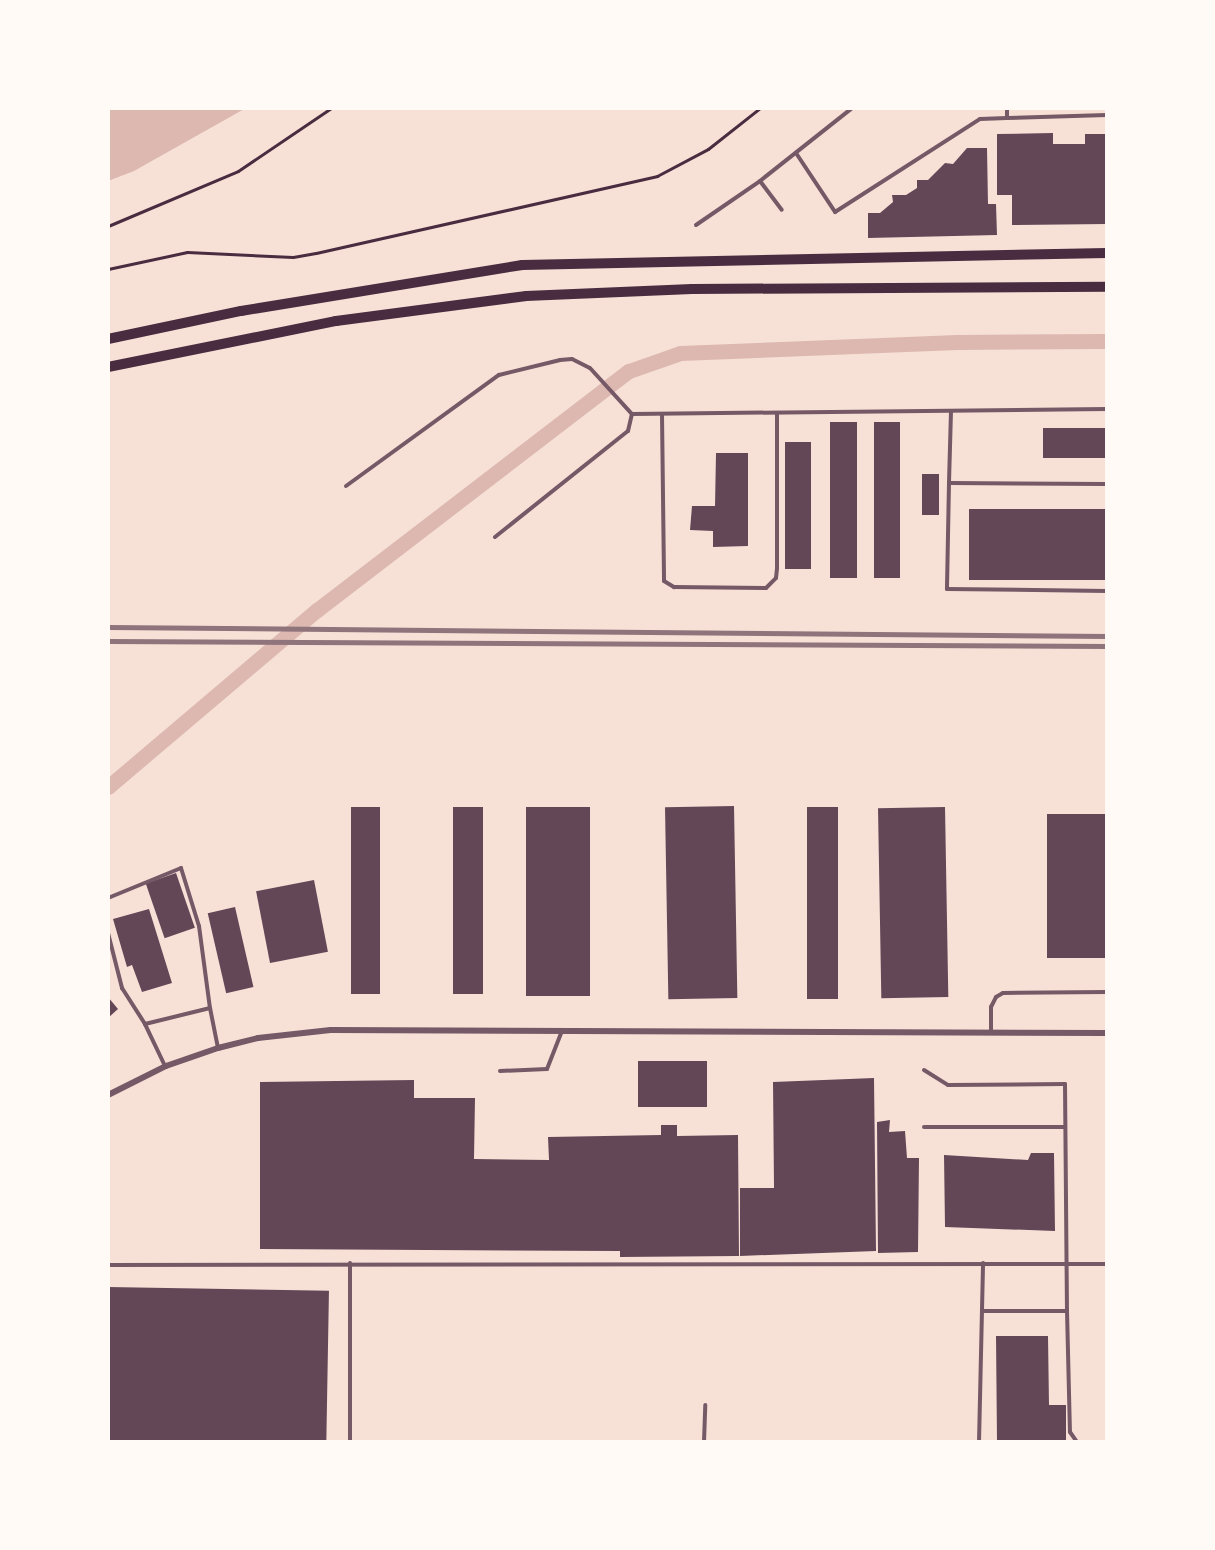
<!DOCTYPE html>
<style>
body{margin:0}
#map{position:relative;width:1215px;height:1550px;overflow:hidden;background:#f7e1d7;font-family:Poppins,sans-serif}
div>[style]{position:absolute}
.water>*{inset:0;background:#dcb8b0}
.canal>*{height:15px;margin:-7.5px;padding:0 7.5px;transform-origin:7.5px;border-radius:7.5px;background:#dcb8b0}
.building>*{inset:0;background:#644757;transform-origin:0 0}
.path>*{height:3px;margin:-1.5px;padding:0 1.5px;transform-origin:1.5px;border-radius:1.5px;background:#4a2c40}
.service>*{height:4px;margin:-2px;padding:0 2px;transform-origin:2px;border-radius:2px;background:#755966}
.minor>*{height:6px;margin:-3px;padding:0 3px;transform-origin:3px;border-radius:3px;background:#755966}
.secondary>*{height:10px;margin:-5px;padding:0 5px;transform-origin:5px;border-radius:5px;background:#4a2c40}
.rail>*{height:4.5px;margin:-2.25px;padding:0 2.25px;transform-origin:2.25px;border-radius:2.25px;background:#8f747c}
span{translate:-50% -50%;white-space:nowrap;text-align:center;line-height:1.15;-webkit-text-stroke:4.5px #fffaf5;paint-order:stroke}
.frame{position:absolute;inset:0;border:110px solid #fffaf5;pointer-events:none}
</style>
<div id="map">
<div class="water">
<i style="clip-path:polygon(108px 108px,246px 108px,134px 171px,108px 181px)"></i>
</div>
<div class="canal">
<i style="left:108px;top:787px;width:274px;rotate:-40.3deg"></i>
<i style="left:317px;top:610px;width:393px;rotate:-37.5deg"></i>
<i style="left:629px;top:371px;width:54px;rotate:-19.4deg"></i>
<i style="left:680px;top:353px;width:277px;rotate:-2.3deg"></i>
<i style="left:957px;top:342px;width:150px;rotate:-0.4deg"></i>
</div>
<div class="building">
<i style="clip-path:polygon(1053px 133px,1053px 144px,1085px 144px,1085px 134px,1107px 134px,1107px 224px,1012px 225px,1012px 195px,997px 195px,997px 134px)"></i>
<i style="clip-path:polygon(967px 148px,987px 148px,988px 204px,996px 204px,997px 235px,868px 238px,868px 213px,880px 213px,893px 202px,892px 195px,906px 195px,917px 188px,917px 180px,928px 180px,945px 163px,953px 164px)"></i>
<i style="left:830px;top:422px;width:27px;height:156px"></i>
<i style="left:874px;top:422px;width:26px;height:156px"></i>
<i style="left:1107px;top:428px;width:30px;height:64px;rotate:90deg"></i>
<i style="left:785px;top:442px;width:26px;height:127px"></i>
<i style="clip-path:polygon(716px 453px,748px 453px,748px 546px,713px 547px,713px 531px,690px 530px,692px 506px,715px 506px)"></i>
<i style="left:922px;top:474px;width:17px;height:41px"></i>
<i style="left:969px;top:509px;width:138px;height:71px"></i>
<i style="left:734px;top:806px;width:192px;height:69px;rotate:89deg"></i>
<i style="left:351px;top:807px;width:29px;height:187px"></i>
<i style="left:453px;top:807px;width:30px;height:187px"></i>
<i style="left:526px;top:807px;width:64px;height:189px"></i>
<i style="left:807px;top:807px;width:31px;height:192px"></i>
<i style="left:945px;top:807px;width:190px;height:67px;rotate:89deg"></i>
<i style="left:1107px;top:814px;width:144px;height:60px;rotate:90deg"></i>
<i style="left:176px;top:873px;width:58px;height:32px;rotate:71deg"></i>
<i style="left:314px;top:880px;width:73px;height:59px;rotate:79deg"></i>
<i style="left:235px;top:907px;width:82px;height:28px;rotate:77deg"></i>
<i style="clip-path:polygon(149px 909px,172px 983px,142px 992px,132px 965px,127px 967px,113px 919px)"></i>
<i style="clip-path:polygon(108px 997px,118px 1009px,108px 1018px)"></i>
<i style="left:638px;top:1061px;width:69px;height:46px"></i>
<i style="clip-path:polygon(874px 1078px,876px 1251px,740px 1256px,740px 1188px,774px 1188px,773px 1082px)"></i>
<i style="clip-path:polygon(414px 1080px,414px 1098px,475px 1098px,474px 1159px,549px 1160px,548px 1137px,661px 1135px,661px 1125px,677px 1125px,677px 1136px,738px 1135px,739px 1256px,620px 1257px,620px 1251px,260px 1249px,260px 1082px)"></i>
<i style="clip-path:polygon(890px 1120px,889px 1132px,905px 1131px,907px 1158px,919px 1158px,918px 1252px,878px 1253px,877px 1122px)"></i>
<i style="clip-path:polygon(1031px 1153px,1054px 1153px,1055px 1231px,945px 1227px,944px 1155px,1028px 1160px)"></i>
<i style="left:108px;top:1287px;width:221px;height:155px;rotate:1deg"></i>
<i style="clip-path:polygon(996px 1336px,1048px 1336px,1049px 1405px,1066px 1405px,1066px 1442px,997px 1442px)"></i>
</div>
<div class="path">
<i style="left:108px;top:226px;width:141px;rotate:-22.9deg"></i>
<i style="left:238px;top:171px;width:112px;rotate:-34.1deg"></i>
<i style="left:108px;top:269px;width:81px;rotate:-12.1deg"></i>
<i style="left:187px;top:252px;width:106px;rotate:2.7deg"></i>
<i style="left:293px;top:257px;width:23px;rotate:-10deg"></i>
<i style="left:316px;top:253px;width:350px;rotate:-12.7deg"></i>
<i style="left:657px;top:176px;width:58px;rotate:-27.9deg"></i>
<i style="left:708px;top:149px;width:66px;rotate:-38.3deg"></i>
</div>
<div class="service">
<i style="left:1007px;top:108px;width:10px;rotate:90deg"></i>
<i style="left:1007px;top:118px;width:100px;rotate:-1.7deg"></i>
<i style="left:796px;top:153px;width:71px;rotate:56.5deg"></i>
<i style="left:835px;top:212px;width:172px;rotate:-32.7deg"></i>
<i style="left:980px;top:119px;width:27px;rotate:-2deg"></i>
<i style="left:760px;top:181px;width:36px;rotate:53deg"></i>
<i style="left:696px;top:225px;width:78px;rotate:-34.5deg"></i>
<i style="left:760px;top:181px;width:117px;rotate:-38.4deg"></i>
<i style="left:951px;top:411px;width:72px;rotate:91.6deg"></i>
<i style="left:949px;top:483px;width:158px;rotate:0.4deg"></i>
<i style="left:662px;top:414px;width:167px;rotate:89.3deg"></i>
<i style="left:664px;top:581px;width:12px;rotate:31deg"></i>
<i style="left:674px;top:587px;width:92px;rotate:0.6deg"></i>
<i style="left:766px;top:588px;width:14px;rotate:-45deg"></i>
<i style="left:776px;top:578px;width:10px;rotate:-84deg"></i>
<i style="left:777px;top:568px;width:155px;rotate:-90deg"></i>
<i style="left:949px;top:483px;width:106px;rotate:91.1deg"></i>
<i style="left:947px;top:589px;width:160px;rotate:0.7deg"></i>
<i style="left:346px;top:486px;width:189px;rotate:-36deg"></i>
<i style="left:499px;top:375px;width:63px;rotate:-13.8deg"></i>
<i style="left:560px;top:360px;width:12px;rotate:-5deg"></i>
<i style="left:572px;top:359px;width:20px;rotate:27deg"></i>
<i style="left:590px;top:368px;width:62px;rotate:47.6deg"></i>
<i style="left:632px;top:414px;width:475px;rotate:-0.6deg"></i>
<i style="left:495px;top:537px;width:170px;rotate:-38.6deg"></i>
<i style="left:628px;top:431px;width:17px;rotate:-77deg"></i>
<i style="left:108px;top:898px;width:79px;rotate:-22.3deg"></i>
<i style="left:181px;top:868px;width:61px;rotate:72.8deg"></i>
<i style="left:199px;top:926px;width:83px;rotate:82.4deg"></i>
<i style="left:108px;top:933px;width:57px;rotate:75.7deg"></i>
<i style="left:122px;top:988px;width:43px;rotate:57.4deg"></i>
<i style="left:991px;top:1032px;width:25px;rotate:-90deg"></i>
<i style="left:991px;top:1007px;width:11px;rotate:-63deg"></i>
<i style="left:996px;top:997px;width:8px;rotate:-30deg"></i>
<i style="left:1003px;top:993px;width:104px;rotate:-0.6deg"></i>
<i style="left:165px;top:1066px;width:47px;rotate:-115.5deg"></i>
<i style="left:145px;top:1024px;width:67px;rotate:-13.8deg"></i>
<i style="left:210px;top:1008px;width:41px;rotate:78.7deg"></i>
<i style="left:924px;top:1070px;width:28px;rotate:32deg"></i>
<i style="left:948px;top:1085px;width:117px;rotate:-0.5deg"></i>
<i style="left:1065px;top:1084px;width:227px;rotate:89.5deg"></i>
<i style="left:1067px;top:1311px;width:85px;rotate:180deg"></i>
<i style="left:500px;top:1071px;width:47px;rotate:-2.4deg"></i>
<i style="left:547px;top:1069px;width:41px;rotate:-68.5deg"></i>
<i style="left:924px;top:1127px;width:141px"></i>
<i style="left:108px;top:1265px;width:999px;rotate:-0.06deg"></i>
<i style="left:1067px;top:1311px;width:121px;rotate:88.6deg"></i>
<i style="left:1070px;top:1432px;width:12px;rotate:55deg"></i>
<i style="left:350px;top:1442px;width:179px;rotate:-90deg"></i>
<i style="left:704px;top:1442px;width:37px;rotate:-88deg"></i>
<i style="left:979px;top:1442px;width:179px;rotate:-88.7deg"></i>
</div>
<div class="minor">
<i style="left:108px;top:1095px;width:65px;rotate:-26.6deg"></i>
<i style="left:166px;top:1066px;width:55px;rotate:-19.1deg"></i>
<i style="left:218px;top:1048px;width:41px;rotate:-14deg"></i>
<i style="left:258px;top:1038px;width:73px;rotate:-6.3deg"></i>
<i style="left:331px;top:1030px;width:776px;rotate:0.22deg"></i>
</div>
<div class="secondary">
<i style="left:108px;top:339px;width:136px;rotate:-11.9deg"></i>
<i style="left:241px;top:311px;width:285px;rotate:-9.3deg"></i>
<i style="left:522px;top:265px;width:585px;rotate:-1.18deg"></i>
<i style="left:108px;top:367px;width:233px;rotate:-11.4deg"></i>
<i style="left:336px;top:321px;width:192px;rotate:-7.5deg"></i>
<i style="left:526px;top:296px;width:166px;rotate:-2.4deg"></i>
<i style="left:692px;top:289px;width:415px;rotate:-0.3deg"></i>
</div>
<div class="rail">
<i style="left:108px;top:627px;width:999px;rotate:0.52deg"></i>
<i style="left:108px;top:641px;width:999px;rotate:0.29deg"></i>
</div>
<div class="frame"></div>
</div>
